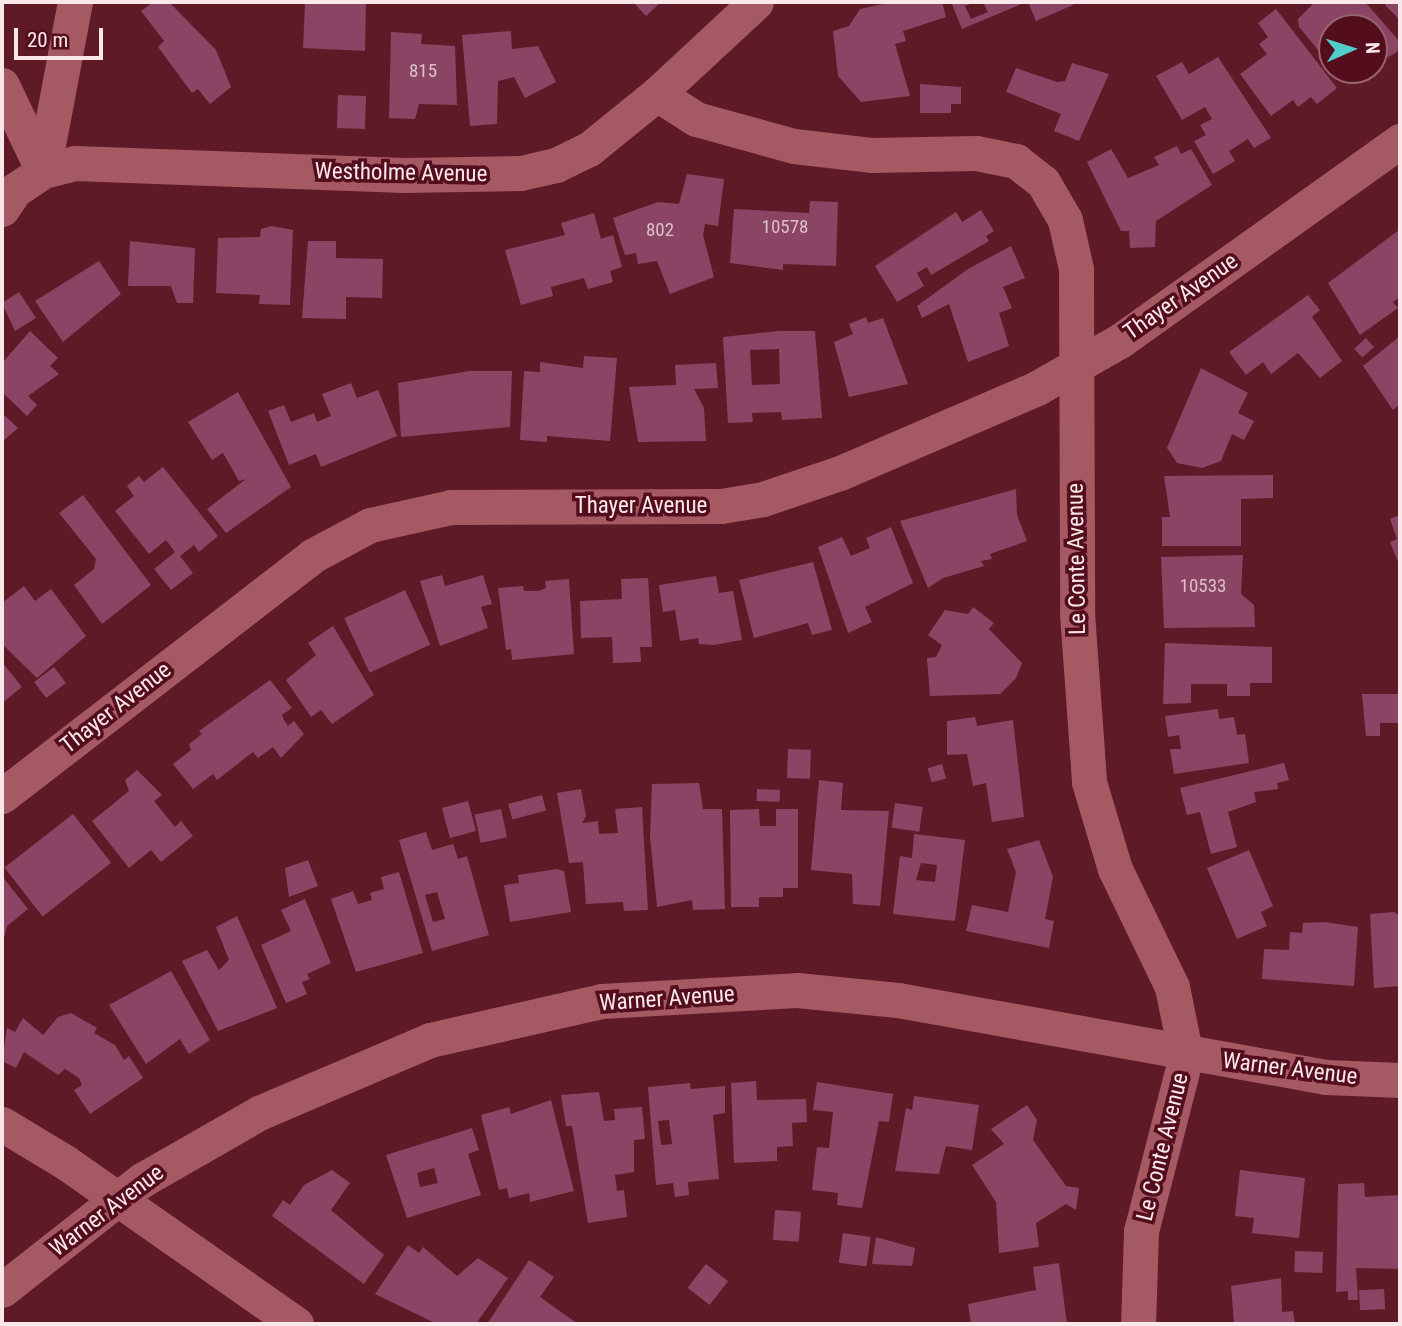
<!DOCTYPE html>
<style>
body{margin:0}
#map{position:relative;width:1402px;height:1326px;overflow:hidden;background:#5f1a27;font-family:"Roboto Condensed",sans-serif}
div>[style]{position:absolute}
.building>*{inset:0;background:#8a4564;transform-origin:0 0}
.minor>*{height:35px;margin:-17.5px;padding:0 17.5px;transform-origin:17.5px;border-radius:17.5px;background:#a55962}
span{translate:-50% -50%;white-space:nowrap;text-align:center;line-height:1.15;-webkit-text-stroke:7px #530d1d;paint-order:stroke}
.number-label{font-size:19px;color:#debec8}
.number-label span{-webkit-text-stroke-width:0}
.street-label{font-size:23px;color:#fae7e9}
.frame{position:absolute;inset:0;border:4px solid #fae7e9;pointer-events:none}
.north{position:absolute;left:1318px;top:14px;width:70px;height:70px;box-sizing:border-box;background:#530d1d;border:2px solid #96646f;border-radius:50%;rotate:87deg;font-size:19px;font-weight:700;line-height:28px;text-align:center;color:#fae7e9}
.north::after{content:'';display:block;margin:auto;width:24px;height:32px;background:#53cdcb;clip-path:polygon(50% 0,100% 100%,50% 72%,0 100%)}
.scale{position:absolute;left:14px;top:28px;width:89px;height:32px;box-sizing:border-box;border:4px solid #fae7e9;border-top:0;padding-left:9px;font-size:21px;line-height:24px;white-space:nowrap;color:#fae7e9;-webkit-text-stroke:5px #530d1d;paint-order:stroke}
</style>
<div id="map">
<div class="building">
<i style="clip-path:polygon(153px 2px,169px 2px,216px 50px,231px 87px,210px 104px,198px 89px,192px 93px,158px 47px,164px 41px,141px 11px)"></i>
<i style="clip-path:polygon(341px 2px,366px 2px,365px 51px,303px 48px,305px 4px)"></i>
<i style="clip-path:polygon(633px 2px,661px 2px,646px 16px)"></i>
<i style="clip-path:polygon(892px 2px,942px 2px,946px 17px,903px 31px,906px 41px,895px 44px,910px 96px,861px 102px,838px 76px,833px 31px,849px 26px,860px 9px)"></i>
<i style="clip-path:polygon(951px 2px,975px 2px,965px 6px,971px 19px,988px 12px,983px 2px,1026px 2px,962px 29px)"></i>
<i style="clip-path:polygon(1028px 2px,1072px 2px,1073px 5px,1036px 21px)"></i>
<i style="clip-path:polygon(1315px 2px,1365px 2px,1400px 42px,1397px 52px,1383px 60px,1374px 51px,1374px 28px,1332px 28px,1332px 67px,1299px 27px,1298px 19px)"></i>
<i style="clip-path:polygon(1388px 2px,1400px 2px,1400px 20px,1385px 5px)"></i>
<i style="clip-path:polygon(1276px 9px,1337px 88px,1317px 104px,1311px 97px,1298px 107px,1293px 100px,1271px 116px,1240px 74px,1267px 54px,1259px 44px,1268px 37px,1258px 23px)"></i>
<i style="clip-path:polygon(511px 31px,512px 49px,538px 46px,556px 82px,525px 98px,514px 77px,498px 81px,497px 124px,470px 126px,462px 35px)"></i>
<i style="clip-path:polygon(391px 32px,422px 34px,421px 44px,455px 46px,457px 105px,419px 104px,415px 119px,389px 118px)"></i>
<i style="clip-path:polygon(1218px 57px,1271px 138px,1254px 148px,1248px 139px,1229px 151px,1235px 161px,1213px 174px,1194px 141px,1206px 135px,1200px 125px,1212px 119px,1205px 107px,1182px 120px,1156px 76px,1182px 62px,1189px 74px)"></i>
<i style="clip-path:polygon(1072px 63px,1109px 74px,1079px 141px,1054px 131px,1061px 114px,1006px 92px,1016px 68px,1057px 82px,1065px 81px)"></i>
<i style="clip-path:polygon(1334px 70px,1362px 70px,1351px 80px)"></i>
<i style="clip-path:polygon(920px 84px,961px 87px,961px 104px,951px 104px,951px 113px,920px 113px)"></i>
<i style="left:338px;top:95px;width:28px;height:33px;rotate:2deg"></i>
<i style="clip-path:polygon(1177px 146px,1181px 154px,1191px 149px,1212px 185px,1156px 221px,1155px 247px,1130px 248px,1129px 231px,1121px 231px,1087px 162px,1111px 149px,1128px 178px,1159px 165px,1154px 157px)"></i>
<i style="clip-path:polygon(687px 174px,724px 179px,718px 226px,705px 224px,703px 235px,714px 277px,670px 294px,657px 261px,638px 264px,636px 253px,625px 255px,613px 218px,658px 202px,679px 204px)"></i>
<i style="clip-path:polygon(810px 201px,838px 202px,836px 266px,783px 264px,783px 270px,730px 263px,734px 209px,809px 213px)"></i>
<i style="clip-path:polygon(981px 210px,994px 231px,986px 236px,989px 241px,931px 275px,927px 267px,917px 273px,924px 286px,897px 302px,875px 266px,956px 212px,962px 222px)"></i>
<i style="clip-path:polygon(594px 213px,601px 239px,613px 235px,622px 267px,610px 271px,613px 282px,588px 289px,584px 278px,551px 287px,553px 296px,521px 305px,505px 250px,565px 235px,561px 223px)"></i>
<i style="clip-path:polygon(271px 226px,293px 230px,290px 305px,259px 304px,260px 295px,216px 293px,218px 238px,260px 237px,261px 229px)"></i>
<i style="clip-path:polygon(1399px 230px,1400px 297px,1393px 302px,1398px 308px,1360px 335px,1328px 283px)"></i>
<i style="clip-path:polygon(130px 241px,195px 248px,193px 303px,177px 303px,171px 286px,128px 286px)"></i>
<i style="clip-path:polygon(308px 241px,336px 241px,336px 258px,383px 259px,382px 298px,346px 297px,346px 319px,302px 318px)"></i>
<i style="clip-path:polygon(1011px 246px,1025px 278px,1003px 287px,1012px 308px,999px 313px,1009px 346px,968px 362px,949px 304px,922px 318px,917px 306px,968px 269px)"></i>
<i style="clip-path:polygon(99px 261px,121px 294px,63px 342px,35px 301px)"></i>
<i style="clip-path:polygon(19px 292px,36px 318px,15px 331px,2px 303px)"></i>
<i style="clip-path:polygon(1308px 295px,1320px 310px,1312px 317px,1342px 361px,1320px 378px,1298px 353px,1271px 374px,1263px 362px,1246px 375px,1229px 352px)"></i>
<i style="clip-path:polygon(866px 317px,868px 323px,883px 318px,908px 384px,849px 397px,834px 342px,853px 334px,849px 324px)"></i>
<i style="clip-path:polygon(30px 331px,58px 358px,50px 366px,59px 374px,28px 396px,37px 405px,27px 416px,2px 392px,2px 363px)"></i>
<i style="clip-path:polygon(evenodd,779px 331px,815px 331px,822px 418px,782px 420px,781px 412px,752px 413px,753px 422px,728px 423px,723px 337px,779px 331px,779px 349px,780px 384px,752px 385px,750px 350px,779px 349px)"></i>
<i style="clip-path:polygon(1400px 336px,1400px 404px,1393px 410px,1363px 366px)"></i>
<i style="left:1366px;top:338px;width:12px;height:16px;rotate:48deg"></i>
<i style="clip-path:polygon(584px 356px,617px 358px,610px 441px,547px 436px,547px 442px,520px 440px,524px 371px,540px 372px,540px 362px,583px 368px)"></i>
<i style="clip-path:polygon(716px 363px,718px 388px,694px 389px,704px 408px,706px 441px,638px 442px,629px 387px,676px 385px,675px 365px)"></i>
<i style="clip-path:polygon(1201px 368px,1248px 393px,1238px 413px,1254px 421px,1244px 440px,1232px 434px,1221px 461px,1202px 468px,1177px 463px,1167px 448px)"></i>
<i style="clip-path:polygon(469px 371px,512px 371px,510px 427px,401px 437px,398px 383px)"></i>
<i style="clip-path:polygon(351px 383px,357px 398px,378px 390px,397px 436px,321px 467px,316px 454px,289px 465px,268px 411px,284px 405px,291px 422px,314px 413px,317px 422px,331px 416px,322px 394px)"></i>
<i style="clip-path:polygon(238px 392px,291px 487px,226px 533px,207px 509px,246px 479px,239px 481px,223px 453px,212px 460px,188px 422px)"></i>
<i style="clip-path:polygon(2px 413px,18px 428px,3px 441px,2px 439px)"></i>
<i style="clip-path:polygon(163px 467px,218px 536px,199px 552px,194px 545px,180px 556px,193px 573px,171px 590px,154px 569px,175px 552px,166px 540px,149px 554px,115px 511px,134px 496px,127px 486px,139px 476px,144px 482px)"></i>
<i style="clip-path:polygon(1273px 475px,1273px 498px,1241px 499px,1241px 546px,1162px 546px,1162px 517px,1170px 517px,1164px 476px)"></i>
<i style="clip-path:polygon(1016px 489px,1017px 515px,1027px 541px,990px 554px,992px 559px,981px 561px,984px 566px,943px 578px,928px 588px,900px 521px)"></i>
<i style="clip-path:polygon(83px 495px,151px 585px,102px 624px,74px 585px,94px 569px,96px 559px,59px 513px)"></i>
<i style="clip-path:polygon(1400px 515px,1400px 567px,1390px 542px,1397px 539px,1390px 519px)"></i>
<i style="clip-path:polygon(891px 527px,913px 583px,865px 607px,872px 622px,848px 633px,818px 547px,842px 537px,851px 556px,870px 548px,866px 538px)"></i>
<i style="clip-path:polygon(1243px 555px,1241px 594px,1254px 605px,1255px 627px,1164px 628px,1161px 557px)"></i>
<i style="clip-path:polygon(813px 562px,832px 630px,812px 635px,808px 623px,754px 638px,739px 580px)"></i>
<i style="clip-path:polygon(442px 575px,445px 586px,483px 575px,492px 604px,481px 607px,488px 628px,440px 646px,420px 581px)"></i>
<i style="clip-path:polygon(716px 576px,719px 593px,733px 591px,742px 640px,714px 645px,699px 644px,698px 638px,680px 641px,675px 610px,663px 612px,659px 585px)"></i>
<i style="clip-path:polygon(648px 578px,652px 647px,640px 647px,641px 662px,613px 663px,612px 637px,581px 638px,580px 601px,622px 599px,621px 579px)"></i>
<i style="clip-path:polygon(569px 579px,574px 654px,512px 660px,511px 649px,506px 650px,498px 588px,523px 586px,524px 591px,538px 591px,546px 588px,545px 581px)"></i>
<i style="clip-path:polygon(24px 586px,35px 601px,51px 589px,86px 636px,37px 678px,2px 644px,2px 603px)"></i>
<i style="left:405px;top:590px;width:60px;height:67px;rotate:65deg"></i>
<i style="clip-path:polygon(973px 607px,994px 623px,989px 629px,1022px 663px,1016px 678px,1000px 694px,930px 696px,927px 658px,936px 657px,942px 645px,928px 635px,945px 610px,968px 614px)"></i>
<i style="clip-path:polygon(333px 626px,374px 695px,332px 724px,321px 710px,311px 717px,286px 680px,316px 655px,308px 643px)"></i>
<i style="clip-path:polygon(1165px 643px,1272px 647px,1272px 683px,1250px 683px,1250px 696px,1227px 696px,1227px 684px,1191px 684px,1191px 703px,1163px 704px)"></i>
<i style="clip-path:polygon(2px 662px,22px 687px,2px 703px)"></i>
<i style="left:54px;top:667px;width:20px;height:25px;rotate:53deg"></i>
<i style="clip-path:polygon(270px 680px,292px 708px,282px 715px,284px 720px,288px 726px,294px 721px,304px 734px,281px 758px,273px 747px,258px 758px,253px 752px,217px 780px,213px 774px,193px 789px,173px 764px,191px 750px,189px 744px,202px 734px,199px 731px)"></i>
<i style="clip-path:polygon(1362px 694px,1400px 694px,1400px 723px,1380px 723px,1380px 736px,1366px 736px)"></i>
<i style="clip-path:polygon(1218px 709px,1219px 719px,1234px 717px,1237px 735px,1245px 734px,1249px 763px,1174px 774px,1170px 749px,1181px 749px,1179px 735px,1168px 737px,1165px 716px)"></i>
<i style="clip-path:polygon(975px 717px,977px 726px,1013px 720px,1024px 817px,992px 822px,986px 783px,973px 786px,967px 754px,947px 755px,947px 721px)"></i>
<i style="left:788px;top:749px;width:23px;height:29px;rotate:2deg"></i>
<i style="clip-path:polygon(1284px 763px,1289px 780px,1277px 783px,1278px 789px,1254px 792px,1256px 802px,1228px 812px,1237px 847px,1211px 854px,1200px 812px,1187px 815px,1180px 788px)"></i>
<i style="left:942px;top:764px;width:15px;height:15px;rotate:74deg"></i>
<i style="clip-path:polygon(137px 770px,162px 795px,154px 801px,175px 827px,181px 821px,193px 836px,161px 862px,151px 850px,129px 868px,92px 821px,129px 791px,125px 780px)"></i>
<i style="clip-path:polygon(819px 780px,843px 783px,841px 810px,889px 811px,880px 906px,853px 904px,852px 874px,811px 870px)"></i>
<i style="clip-path:polygon(699px 783px,703px 809px,722px 809px,725px 909px,693px 910px,692px 900px,657px 907px,650px 837px,652px 784px)"></i>
<i style="clip-path:polygon(581px 789px,586px 816px,582px 823px,598px 821px,599px 834px,618px 833px,615px 809px,642px 807px,648px 910px,624px 911px,623px 902px,586px 904px,583px 862px,569px 863px,557px 793px)"></i>
<i style="left:757px;top:789px;width:23px;height:12px;rotate:2deg"></i>
<i style="left:542px;top:795px;width:16px;height:35px;rotate:75deg"></i>
<i style="left:468px;top:801px;width:31px;height:27px;rotate:75deg"></i>
<i style="left:895px;top:803px;width:28px;height:25px;rotate:8deg"></i>
<i style="left:501px;top:809px;width:29px;height:27px;rotate:78deg"></i>
<i style="clip-path:polygon(759px 809px,760px 826px,776px 826px,776px 809px,798px 809px,798px 888px,783px 888px,783px 897px,759px 897px,759px 907px,731px 907px,730px 810px)"></i>
<i style="left:73px;top:814px;width:62px;height:87px;rotate:52deg"></i>
<i style="clip-path:polygon(evenodd,426px 832px,432px 850px,453px 844px,458px 859px,467px 856px,489px 935px,432px 951px,399px 840px,426px 832px,437px 892px,445px 919px,433px 922px,425px 895px,437px 892px)"></i>
<i style="clip-path:polygon(evenodd,914px 834px,965px 840px,955px 921px,893px 914px,900px 856px,912px 858px,914px 834px,921px 863px,937px 865px,935px 882px,916px 880px,921px 863px)"></i>
<i style="clip-path:polygon(1039px 840px,1053px 877px,1045px 919px,1054px 921px,1049px 948px,966px 931px,972px 905px,1008px 912px,1016px 872px,1007px 849px)"></i>
<i style="clip-path:polygon(1249px 850px,1273px 906px,1261px 912px,1267px 926px,1237px 939px,1207px 868px)"></i>
<i style="clip-path:polygon(308px 860px,318px 886px,289px 897px,285px 868px)"></i>
<i style="clip-path:polygon(557px 869px,564px 871px,571px 912px,510px 922px,504px 885px,519px 883px,518px 875px)"></i>
<i style="clip-path:polygon(399px 872px,423px 953px,356px 972px,331px 899px,353px 891px,358px 904px,372px 900px,370px 893px,384px 889px,381px 877px)"></i>
<i style="clip-path:polygon(2px 876px,28px 909px,7px 926px,2px 946px)"></i>
<i style="clip-path:polygon(305px 899px,331px 963px,307px 974px,310px 979px,302px 982px,307px 994px,286px 1003px,261px 945px,291px 931px,281px 910px)"></i>
<i style="clip-path:polygon(1394px 912px,1400px 916px,1400px 986px,1374px 988px,1370px 914px)"></i>
<i style="clip-path:polygon(237px 916px,277px 1008px,218px 1031px,182px 961px,207px 950px,219px 970px,229px 960px,216px 927px)"></i>
<i style="clip-path:polygon(1324px 922px,1358px 927px,1354px 986px,1262px 979px,1264px 949px,1289px 950px,1290px 932px,1302px 933px,1303px 923px)"></i>
<i style="clip-path:polygon(171px 971px,210px 1040px,189px 1054px,180px 1039px,146px 1064px,109px 1005px)"></i>
<i style="clip-path:polygon(71px 1013px,97px 1028px,94px 1033px,115px 1045px,124px 1060px,129px 1056px,143px 1078px,90px 1114px,74px 1090px,82px 1085px,79px 1078px,65px 1069px,58px 1075px,24px 1052px,16px 1068px,2px 1061px,7px 1028px,15px 1032px,23px 1018px,43px 1035px,58px 1017px)"></i>
<i style="clip-path:polygon(756px 1081px,757px 1100px,806px 1099px,807px 1122px,792px 1123px,793px 1146px,777px 1147px,777px 1161px,734px 1163px,731px 1083px)"></i>
<i style="clip-path:polygon(817px 1082px,893px 1094px,889px 1122px,879px 1121px,862px 1208px,837px 1205px,838px 1193px,812px 1190px,817px 1147px,829px 1148px,833px 1112px,813px 1110px)"></i>
<i style="clip-path:polygon(evenodd,690px 1083px,691px 1089px,725px 1086px,725px 1113px,713px 1115px,719px 1179px,688px 1182px,689px 1195px,675px 1197px,673px 1183px,656px 1185px,648px 1087px,690px 1083px,669px 1120px,672px 1144px,661px 1145px,658px 1121px,669px 1120px)"></i>
<i style="clip-path:polygon(599px 1092px,604px 1121px,615px 1120px,614px 1109px,642px 1107px,645px 1139px,634px 1140px,634px 1172px,615px 1175px,617px 1191px,624px 1190px,627px 1217px,588px 1223px,572px 1126px,566px 1126px,561px 1095px)"></i>
<i style="clip-path:polygon(914px 1096px,979px 1105px,972px 1150px,946px 1146px,939px 1174px,895px 1171px,906px 1108px,912px 1110px)"></i>
<i style="clip-path:polygon(551px 1100px,574px 1191px,530px 1202px,529px 1193px,509px 1198px,507px 1188px,499px 1190px,481px 1115px,509px 1107px,511px 1114px)"></i>
<i style="clip-path:polygon(1027px 1105px,1037px 1120px,1033px 1140px,1066px 1186px,1079px 1188px,1076px 1210px,1066px 1204px,1036px 1223px,1039px 1247px,999px 1253px,996px 1202px,972px 1165px,1004px 1144px,991px 1129px)"></i>
<i style="clip-path:polygon(evenodd,472px 1128px,479px 1150px,468px 1154px,481px 1195px,407px 1218px,386px 1155px,472px 1128px,434px 1168px,438px 1183px,420px 1187px,417px 1173px,434px 1168px)"></i>
<i style="clip-path:polygon(332px 1170px,350px 1183px,331px 1210px,384px 1255px,364px 1284px,272px 1216px,283px 1200px,290px 1205px,304px 1185px)"></i>
<i style="clip-path:polygon(1240px 1170px,1305px 1178px,1299px 1238px,1252px 1233px,1254px 1218px,1235px 1216px)"></i>
<i style="clip-path:polygon(1364px 1183px,1365px 1197px,1400px 1195px,1400px 1269px,1356px 1268px,1358px 1300px,1348px 1300px,1348px 1291px,1336px 1292px,1338px 1184px)"></i>
<i style="left:775px;top:1210px;width:26px;height:30px;rotate:4deg"></i>
<i style="left:843px;top:1233px;width:28px;height:30px;rotate:8deg"></i>
<i style="clip-path:polygon(876px 1237px,915px 1248px,912px 1266px,872px 1264px)"></i>
<i style="clip-path:polygon(408px 1245px,419px 1253px,423px 1247px,457px 1276px,478px 1258px,508px 1278px,476px 1324px,437px 1324px,375px 1294px)"></i>
<i style="left:1295px;top:1251px;width:28px;height:21px;rotate:2deg"></i>
<i style="clip-path:polygon(529px 1260px,554px 1277px,540px 1297px,578px 1324px,487px 1324px)"></i>
<i style="clip-path:polygon(1059px 1263px,1067px 1324px,971px 1324px,968px 1304px,1036px 1290px,1033px 1267px)"></i>
<i style="left:706px;top:1264px;width:28px;height:30px;rotate:38deg"></i>
<i style="clip-path:polygon(1281px 1278px,1282px 1312px,1293px 1311px,1295px 1324px,1234px 1324px,1231px 1286px)"></i>
<i style="left:1384px;top:1289px;width:20px;height:25px;rotate:87deg"></i>
</div>
<div class="minor">
<i style="left:2px;top:85px;width:95px;rotate:64.5deg"></i>
<i style="left:657px;top:94px;width:46px;rotate:32.7deg"></i>
<i style="left:696px;top:119px;width:102px;rotate:15.4deg"></i>
<i style="left:794px;top:146px;width:79px;rotate:6.6deg"></i>
<i style="left:872px;top:155px;width:104px;rotate:-1.1deg"></i>
<i style="left:976px;top:153px;width:41px;rotate:11.3deg"></i>
<i style="left:1016px;top:161px;width:34px;rotate:38deg"></i>
<i style="left:1043px;top:182px;width:44px;rotate:59.9deg"></i>
<i style="left:1065px;top:220px;width:50px;rotate:77.3deg"></i>
<i style="left:1076px;top:269px;width:344px;rotate:89.8deg"></i>
<i style="left:1077px;top:613px;width:169px;rotate:85.9deg"></i>
<i style="left:1089px;top:782px;width:91px;rotate:73.4deg"></i>
<i style="left:1115px;top:869px;width:131px;rotate:64.2deg"></i>
<i style="left:1172px;top:987px;width:70px;rotate:78.5deg"></i>
<i style="left:1186px;top:1056px;width:181px;rotate:104.4deg"></i>
<i style="left:1141px;top:1231px;width:93px;rotate:91.8deg"></i>
<i style="left:43px;top:171px;width:172px;rotate:-79.3deg"></i>
<i style="left:2px;top:209px;width:23px;rotate:-56deg"></i>
<i style="left:15px;top:190px;width:34px;rotate:-34deg"></i>
<i style="left:43px;top:171px;width:33px;rotate:-14deg"></i>
<i style="left:75px;top:163px;width:329px;rotate:2.1deg"></i>
<i style="left:404px;top:175px;width:117px;rotate:-1deg"></i>
<i style="left:521px;top:173px;width:36px;rotate:-13deg"></i>
<i style="left:556px;top:165px;width:37px;rotate:-26deg"></i>
<i style="left:589px;top:149px;width:87px;rotate:-39deg"></i>
<i style="left:657px;top:94px;width:135px;rotate:-42.9deg"></i>
<i style="left:2px;top:796px;width:392px;rotate:-37.7deg"></i>
<i style="left:312px;top:556px;width:66px;rotate:-28.1deg"></i>
<i style="left:370px;top:525px;width:83px;rotate:-12.5deg"></i>
<i style="left:451px;top:507px;width:270px;rotate:-0.2deg"></i>
<i style="left:721px;top:506px;width:43px;rotate:-9.5deg"></i>
<i style="left:763px;top:499px;width:81px;rotate:-18.7deg"></i>
<i style="left:840px;top:473px;width:215px;rotate:-23.3deg"></i>
<i style="left:1037px;top:388px;width:97px;rotate:-29.7deg"></i>
<i style="left:1121px;top:340px;width:343px;rotate:-35.5deg"></i>
<i style="left:2px;top:1124px;width:74px;rotate:31.1deg"></i>
<i style="left:65px;top:1162px;width:282px;rotate:35deg"></i>
<i style="left:2px;top:1290px;width:178px;rotate:-38.2deg"></i>
<i style="left:142px;top:1180px;width:135px;rotate:-29.8deg"></i>
<i style="left:259px;top:1113px;width:186px;rotate:-23.1deg"></i>
<i style="left:430px;top:1040px;width:176px;rotate:-12.8deg"></i>
<i style="left:602px;top:1001px;width:195px;rotate:-3.2deg"></i>
<i style="left:797px;top:990px;width:101px;rotate:5.7deg"></i>
<i style="left:898px;top:1000px;width:435px;rotate:10.2deg"></i>
<i style="left:1326px;top:1077px;width:74px;rotate:2.3deg"></i>
</div>
<div class="number-label">
<span style="left:423px;top:71px">815</span>
<span style="left:785px;top:227px">10578</span>
<span style="left:660px;top:230px">802</span>
<span style="left:1203px;top:586px">10533</span>
</div>
<div class="street-label">
<span style="left:401px;top:173px;rotate:1deg">Westholme Avenue</span>
<span style="left:1181px;top:297px;rotate:-35deg">Thayer Avenue</span>
<span style="left:641px;top:506px">Thayer Avenue</span>
<span style="left:1077px;top:559px;rotate:-91deg">Le Conte Avenue</span>
<span style="left:116px;top:708px;rotate:-38deg">Thayer Avenue</span>
<span style="left:667px;top:999px;rotate:-4deg">Warner Avenue</span>
<span style="left:1290px;top:1069px;rotate:7deg">Warner Avenue</span>
<span style="left:1163px;top:1147px;rotate:-76deg">Le Conte Avenue</span>
<span style="left:107px;top:1211px;rotate:-37deg">Warner Avenue</span>
</div>
<div class="frame"></div>
<div class="north">N</div>
<div class="scale">20 m</div>
</div>
